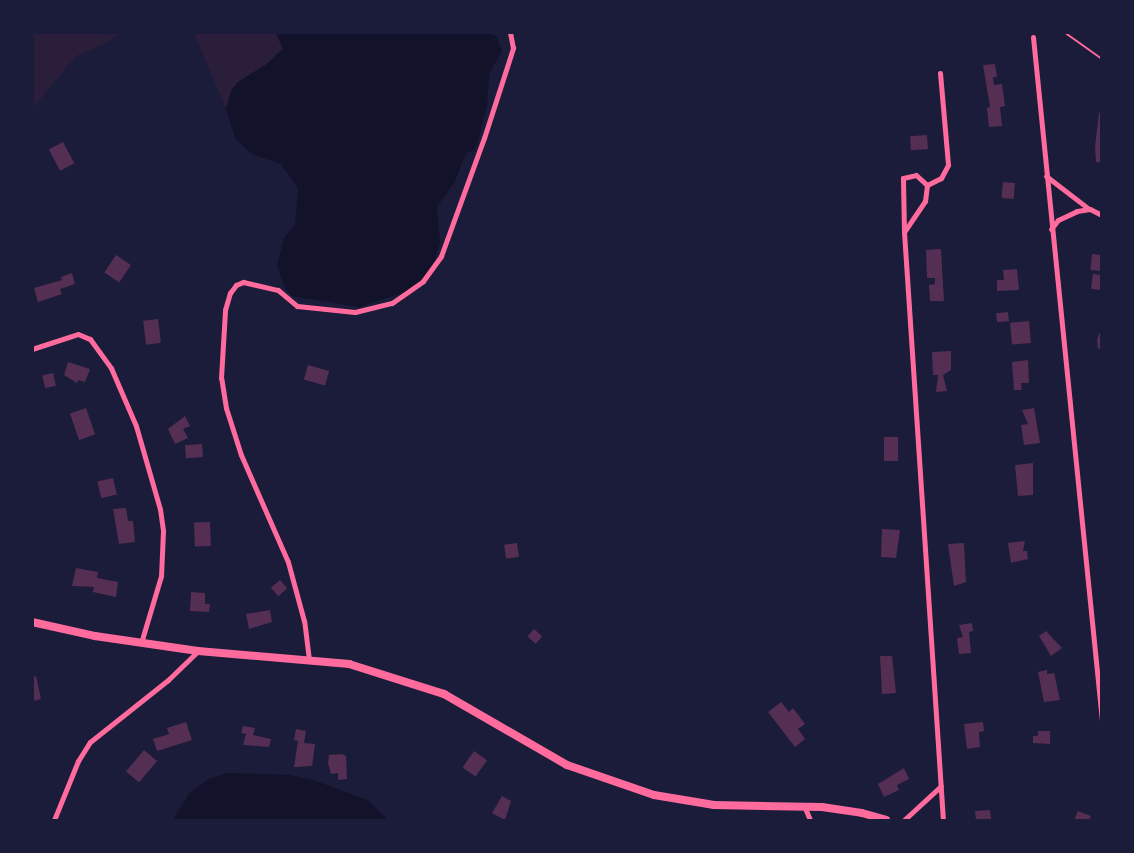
<!DOCTYPE html>
<style>
body{margin:0}
#map{position:relative;width:1134px;height:853px;overflow:hidden;background:#1b1b3a;font-family:Barlow,sans-serif}
div>[style]{position:absolute}
.green>*{inset:0;background:#2a1e3b}
.water>*{inset:0;background:#12122b}
.building>*{inset:0;background:#542f53;transform-origin:0 0}
.path>*{height:2px;margin:-1px;padding:0 1px;transform-origin:1px;border-radius:1px;background:#ff6b9d}
.minor>*{height:5px;margin:-2.5px;padding:0 2.5px;transform-origin:2.5px;border-radius:2.5px;background:#ff6b9d}
.tertiary>*{height:8px;margin:-4px;padding:0 4px;transform-origin:4px;border-radius:4px;background:#ff6b9d}
span{translate:-50% -50%;white-space:nowrap;text-align:center;line-height:1.15;-webkit-text-stroke:4.5px #1b1b3a;paint-order:stroke}
.frame{position:absolute;inset:0;border:34px solid #1b1b3a;pointer-events:none}
</style>
<div id="map">
<div class="green">
<i style="clip-path:polygon(33px 32px,120px 32px,120px 33px,106px 43px,76px 56px,33px 108px)"></i>
<i style="clip-path:polygon(194px 33px,276px 33px,283px 48px,267px 64px,238px 82px,231px 91px,226px 109px)"></i>
</div>
<div class="water">
<i style="clip-path:polygon(276px 33px,490px 33px,496px 36px,502px 51px,489px 74px,487px 107px,477px 144px,474px 150px,466px 153px,455px 181px,437px 207px,440px 243px,434px 262px,424px 278px,405px 292px,359px 307px,292px 296px,285px 288px,277px 266px,284px 238px,295px 224px,298px 189px,281px 164px,252px 154px,236px 140px,226px 109px,231px 91px,238px 82px,267px 64px,283px 49px)"></i>
<i style="clip-path:polygon(227px 773px,290px 775px,313px 780px,367px 800px,389px 820px,173px 820px,190px 792px,209px 779px)"></i>
</div>
<div class="building">
<i style="clip-path:polygon(995px 64px,997px 77px,993px 77px,994px 85px,1002px 84px,1005px 106px,1000px 107px,1002px 126px,989px 127px,987px 108px,990px 107px,983px 65px)"></i>
<i style="clip-path:polygon(1099px 113px,1102px 113px,1102px 163px,1096px 162px,1095px 147px)"></i>
<i style="left:927px;top:135px;width:14px;height:17px;rotate:86deg"></i>
<i style="left:63px;top:142px;width:24px;height:16px;rotate:62deg"></i>
<i style="left:1003px;top:182px;width:12px;height:16px;rotate:5deg"></i>
<i style="clip-path:polygon(941px 249px,944px 301px,930px 301px,929px 285px,935px 284px,935px 278px,927px 278px,926px 250px)"></i>
<i style="left:1092px;top:254px;width:10px;height:16px;rotate:6deg"></i>
<i style="left:116px;top:255px;width:18px;height:21px;rotate:34deg"></i>
<i style="clip-path:polygon(1017px 269px,1019px 290px,997px 291px,997px 280px,1004px 280px,1003px 270px)"></i>
<i style="clip-path:polygon(72px 273px,75px 284px,60px 289px,62px 294px,38px 302px,34px 288px,62px 280px,61px 277px)"></i>
<i style="clip-path:polygon(1093px 274px,1102px 275px,1102px 290px,1091px 289px)"></i>
<i style="left:1008px;top:312px;width:9px;height:12px;rotate:84deg"></i>
<i style="left:158px;top:319px;width:24px;height:15px;rotate:83deg"></i>
<i style="left:1029px;top:321px;width:22px;height:19px;rotate:85deg"></i>
<i style="clip-path:polygon(1102px 326px,1102px 348px,1098px 349px,1097px 340px)"></i>
<i style="clip-path:polygon(951px 351px,951px 370px,943px 375px,947px 391px,936px 392px,938px 375px,933px 375px,932px 352px)"></i>
<i style="clip-path:polygon(1028px 360px,1029px 383px,1021px 383px,1022px 390px,1014px 390px,1012px 362px)"></i>
<i style="clip-path:polygon(68px 362px,90px 369px,85px 382px,78px 380px,77px 383px,64px 375px)"></i>
<i style="left:308px;top:365px;width:22px;height:15px;rotate:16deg"></i>
<i style="left:53px;top:373px;width:13px;height:11px;rotate:77deg"></i>
<i style="left:86px;top:408px;width:28px;height:17px;rotate:71deg"></i>
<i style="clip-path:polygon(1034px 408px,1040px 443px,1024px 445px,1021px 425px,1028px 424px,1022px 410px)"></i>
<i style="clip-path:polygon(185px 416px,190px 426px,183px 429px,188px 438px,175px 444px,168px 429px)"></i>
<i style="left:884px;top:437px;width:14px;height:24px"></i>
<i style="left:202px;top:444px;width:13px;height:17px;rotate:86deg"></i>
<i style="clip-path:polygon(1033px 463px,1033px 495px,1018px 496px,1015px 465px)"></i>
<i style="left:113px;top:478px;width:17px;height:16px;rotate:77deg"></i>
<i style="clip-path:polygon(126px 508px,128px 521px,133px 521px,135px 542px,119px 544px,113px 509px)"></i>
<i style="left:210px;top:522px;width:24px;height:16px;rotate:88deg"></i>
<i style="clip-path:polygon(882px 529px,900px 530px,896px 558px,881px 557px)"></i>
<i style="clip-path:polygon(1025px 541px,1023px 551px,1027px 551px,1028px 559px,1011px 563px,1008px 543px)"></i>
<i style="left:517px;top:543px;width:14px;height:13px;rotate:82deg"></i>
<i style="clip-path:polygon(964px 543px,966px 582px,954px 586px,948px 544px)"></i>
<i style="clip-path:polygon(76px 568px,98px 572px,97px 578px,118px 582px,116px 597px,93px 592px,94px 587px,72px 586px)"></i>
<i style="left:280px;top:580px;width:11px;height:12px;rotate:49deg"></i>
<i style="clip-path:polygon(191px 592px,205px 593px,205px 604px,210px 604px,209px 612px,190px 611px)"></i>
<i style="clip-path:polygon(270px 610px,272px 622px,249px 629px,246px 614px)"></i>
<i style="clip-path:polygon(972px 623px,973px 631px,969px 632px,971px 653px,959px 654px,957px 638px,963px 637px,959px 625px)"></i>
<i style="left:534px;top:629px;width:11px;height:10px;rotate:41deg"></i>
<i style="clip-path:polygon(1046px 631px,1062px 648px,1051px 656px,1039px 636px)"></i>
<i style="clip-path:polygon(880px 656px,892px 656px,896px 693px,882px 694px)"></i>
<i style="clip-path:polygon(1047px 670px,1047px 674px,1054px 673px,1060px 700px,1044px 702px,1038px 672px)"></i>
<i style="clip-path:polygon(36px 676px,41px 699px,34px 701px,32px 705px,32px 677px)"></i>
<i style="clip-path:polygon(781px 702px,789px 712px,793px 708px,805px 724px,798px 729px,805px 739px,795px 747px,768px 712px)"></i>
<i style="clip-path:polygon(186px 722px,192px 740px,157px 751px,153px 739px,169px 734px,167px 728px)"></i>
<i style="clip-path:polygon(983px 722px,984px 731px,979px 732px,980px 747px,967px 749px,964px 724px)"></i>
<i style="clip-path:polygon(243px 726px,255px 728px,253px 735px,271px 739px,269px 747px,243px 745px,246px 734px,241px 733px)"></i>
<i style="clip-path:polygon(296px 729px,306px 731px,304px 743px,315px 744px,312px 766px,294px 767px,298px 741px,294px 740px)"></i>
<i style="clip-path:polygon(1038px 731px,1050px 731px,1050px 744px,1033px 743px,1033px 736px,1038px 736px)"></i>
<i style="left:144px;top:750px;width:17px;height:28px;rotate:40deg"></i>
<i style="left:474px;top:751px;width:16px;height:20px;rotate:35deg"></i>
<i style="clip-path:polygon(342px 754px,346px 756px,347px 779px,338px 780px,338px 773px,331px 774px,328px 763px,329px 755px)"></i>
<i style="clip-path:polygon(904px 768px,909px 779px,897px 785px,899px 790px,884px 797px,878px 784px)"></i>
<i style="clip-path:polygon(502px 796px,511px 801px,505px 820px,492px 813px)"></i>
<i style="clip-path:polygon(990px 810px,991px 820px,976px 820px,975px 811px)"></i>
<i style="clip-path:polygon(1078px 811px,1091px 816px,1089px 820px,1074px 820px)"></i>
</div>
<div class="path">
<i style="left:1064px;top:32px;width:47px;rotate:35.4deg"></i>
</div>
<div class="minor">
<i style="left:1033px;top:37px;width:687px;rotate:84.24deg"></i>
<i style="left:940px;top:73px;width:92px;rotate:85deg"></i>
<i style="left:948px;top:165px;width:15px;rotate:118deg"></i>
<i style="left:941px;top:178px;width:16px;rotate:153deg"></i>
<i style="left:927px;top:185px;width:16px;rotate:97deg"></i>
<i style="left:925px;top:201px;width:37px;rotate:124deg"></i>
<i style="left:904px;top:232px;width:589px;rotate:86.21deg"></i>
<i style="left:1046px;top:176px;width:54px;rotate:37.5deg"></i>
<i style="left:1051px;top:229px;width:11px;rotate:-52deg"></i>
<i style="left:1058px;top:220px;width:21px;rotate:-25deg"></i>
<i style="left:1077px;top:211px;width:13px;rotate:-9deg"></i>
<i style="left:1090px;top:209px;width:13px;rotate:27deg"></i>
<i style="left:904px;top:232px;width:54px;rotate:-91.1deg"></i>
<i style="left:903px;top:178px;width:13px;rotate:-13deg"></i>
<i style="left:916px;top:175px;width:15px;rotate:42deg"></i>
<i style="left:32px;top:349px;width:48px;rotate:-18.1deg"></i>
<i style="left:78px;top:334px;width:13px;rotate:23deg"></i>
<i style="left:90px;top:339px;width:36px;rotate:54deg"></i>
<i style="left:111px;top:368px;width:63px;rotate:66.7deg"></i>
<i style="left:136px;top:426px;width:86px;rotate:73.9deg"></i>
<i style="left:160px;top:509px;width:22px;rotate:82deg"></i>
<i style="left:163px;top:531px;width:45px;rotate:92.5deg"></i>
<i style="left:161px;top:576px;width:70px;rotate:106.6deg"></i>
<i style="left:309px;top:660px;width:39px;rotate:-97deg"></i>
<i style="left:304px;top:621px;width:61px;rotate:-105.2deg"></i>
<i style="left:288px;top:562px;width:117px;rotate:-113.7deg"></i>
<i style="left:241px;top:455px;width:49px;rotate:-107.7deg"></i>
<i style="left:226px;top:408px;width:30px;rotate:-99deg"></i>
<i style="left:221px;top:378px;width:68px;rotate:-86.6deg"></i>
<i style="left:225px;top:310px;width:18px;rotate:-74deg"></i>
<i style="left:230px;top:293px;width:10px;rotate:-53deg"></i>
<i style="left:236px;top:285px;width:8px;rotate:-23deg"></i>
<i style="left:243px;top:282px;width:36px;rotate:13deg"></i>
<i style="left:278px;top:290px;width:25px;rotate:40deg"></i>
<i style="left:297px;top:306px;width:58px;rotate:5.9deg"></i>
<i style="left:355px;top:312px;width:38px;rotate:-14deg"></i>
<i style="left:392px;top:303px;width:38px;rotate:-35deg"></i>
<i style="left:423px;top:281px;width:31px;rotate:-54deg"></i>
<i style="left:441px;top:256px;width:126px;rotate:-70deg"></i>
<i style="left:484px;top:138px;width:95px;rotate:-72.1deg"></i>
<i style="left:513px;top:48px;width:16px;rotate:-101deg"></i>
<i style="left:805px;top:808px;width:13px;rotate:67deg"></i>
<i style="left:54px;top:820px;width:64px;rotate:-67.9deg"></i>
<i style="left:78px;top:761px;width:22px;rotate:-58deg"></i>
<i style="left:90px;top:742px;width:100px;rotate:-38.5deg"></i>
<i style="left:168px;top:680px;width:42px;rotate:-44deg"></i>
<i style="left:904px;top:820px;width:50px;rotate:-42.6deg"></i>
</div>
<div class="tertiary">
<i style="left:32px;top:622px;width:65px;rotate:12.5deg"></i>
<i style="left:95px;top:636px;width:104px;rotate:8.3deg"></i>
<i style="left:198px;top:651px;width:152px;rotate:4.9deg"></i>
<i style="left:349px;top:664px;width:100px;rotate:17.5deg"></i>
<i style="left:444px;top:694px;width:142px;rotate:30deg"></i>
<i style="left:567px;top:765px;width:92px;rotate:19deg"></i>
<i style="left:654px;top:795px;width:61px;rotate:9.5deg"></i>
<i style="left:714px;top:805px;width:108px;rotate:1.1deg"></i>
<i style="left:822px;top:807px;width:40px;rotate:8.5deg"></i>
<i style="left:862px;top:813px;width:25px;rotate:16deg"></i>
</div>
<div class="frame"></div>
</div>
